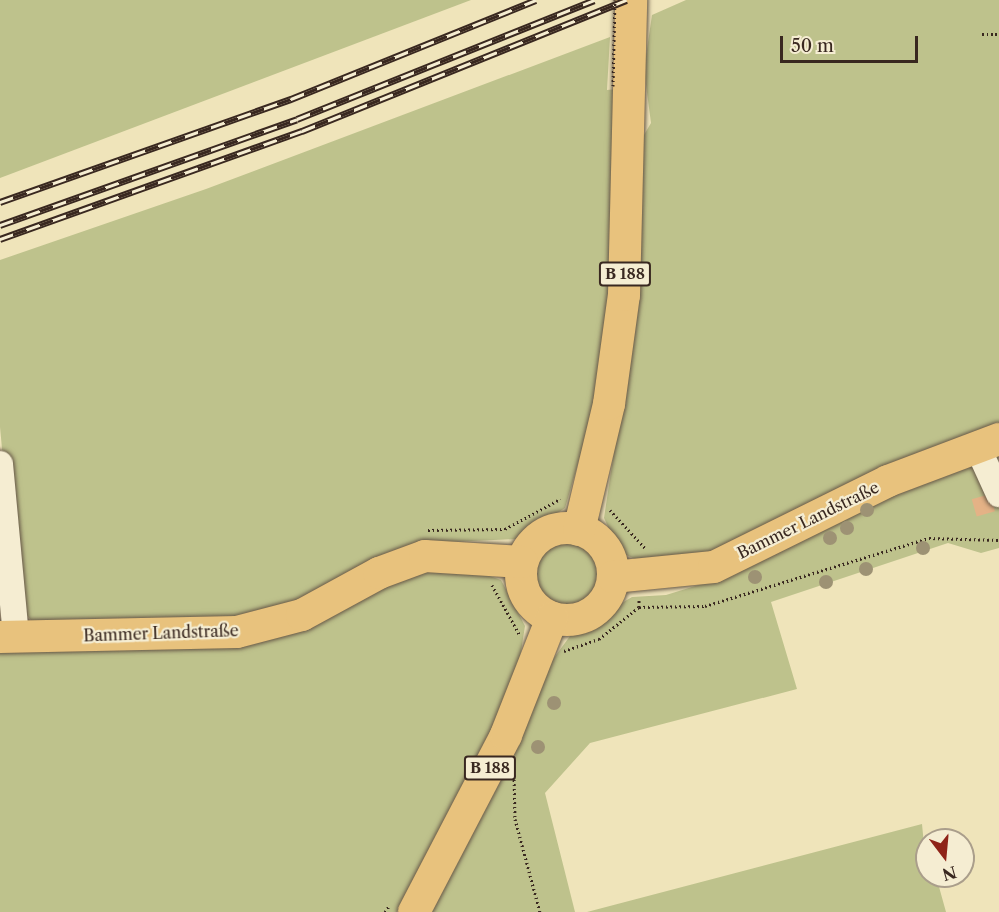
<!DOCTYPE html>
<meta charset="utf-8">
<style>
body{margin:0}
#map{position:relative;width:999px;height:912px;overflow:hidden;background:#efe4ba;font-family:"Libre Caslon Text",serif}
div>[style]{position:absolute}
.green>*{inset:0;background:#bec28c}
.round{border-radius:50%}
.building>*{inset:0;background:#e4b286;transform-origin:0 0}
.path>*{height:3px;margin-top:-1.5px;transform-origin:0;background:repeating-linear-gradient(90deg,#392820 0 1.5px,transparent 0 4.5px)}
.roads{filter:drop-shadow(0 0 2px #665746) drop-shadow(0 0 2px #665746)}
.minor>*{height:26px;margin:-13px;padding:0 13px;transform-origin:13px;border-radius:13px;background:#f5edd2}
.major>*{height:32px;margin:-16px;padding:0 16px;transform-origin:16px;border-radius:16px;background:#e8c27d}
.major>.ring{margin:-16px;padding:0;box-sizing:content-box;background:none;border:32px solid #e8c27d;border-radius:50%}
.rail>*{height:7px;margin-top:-3.5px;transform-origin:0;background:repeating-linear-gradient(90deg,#f5edd2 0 14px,#392820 0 28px);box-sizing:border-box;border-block:2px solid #392820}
.path-bridge>*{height:3px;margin-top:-1.5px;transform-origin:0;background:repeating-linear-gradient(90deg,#392820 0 1.5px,transparent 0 4.5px)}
.trees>*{width:14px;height:14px;margin:-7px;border-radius:50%;background:#9d9274}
span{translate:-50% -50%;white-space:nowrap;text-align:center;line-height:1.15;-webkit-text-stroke:4.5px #f5edd2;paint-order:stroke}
.shield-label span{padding:2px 4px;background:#f5edd2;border:2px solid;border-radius:4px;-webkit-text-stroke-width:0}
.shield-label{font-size:15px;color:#392820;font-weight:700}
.street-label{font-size:16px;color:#392820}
.north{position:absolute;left:915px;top:828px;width:60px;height:60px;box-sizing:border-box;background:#f5edd2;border:2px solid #aa9e8b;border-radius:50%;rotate:164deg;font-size:16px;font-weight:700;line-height:24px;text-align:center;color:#392820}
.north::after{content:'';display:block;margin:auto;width:21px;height:27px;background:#8f2418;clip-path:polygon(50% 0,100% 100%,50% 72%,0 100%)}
.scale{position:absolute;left:780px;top:36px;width:138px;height:27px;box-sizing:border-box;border:3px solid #392820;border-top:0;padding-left:8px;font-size:18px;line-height:21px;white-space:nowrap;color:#392820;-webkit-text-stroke:4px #f5edd2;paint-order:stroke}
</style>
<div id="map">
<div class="green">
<i style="clip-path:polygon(0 0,471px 0,0 178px)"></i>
<i style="clip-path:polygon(686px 0,999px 0,999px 427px,707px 555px,639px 561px,620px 552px,604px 518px,636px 306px,641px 140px,651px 123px,644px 70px,652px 15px)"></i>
<i style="clip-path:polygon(610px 37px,607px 90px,617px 89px,614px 266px,600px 389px,565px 508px,518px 539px,428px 543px,322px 593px,247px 619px,32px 621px,20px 608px,15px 589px,0 427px,0 260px,206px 189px)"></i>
<i style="clip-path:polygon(971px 462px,977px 469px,999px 462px,999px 548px,981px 553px,948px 543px,771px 602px,797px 689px,590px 743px,545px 793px,575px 912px,427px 912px,551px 662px,573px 632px,632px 597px,666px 595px,731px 575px,842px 516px)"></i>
<i class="round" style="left:535px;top:543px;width:62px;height:62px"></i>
<i style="clip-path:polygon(408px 571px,478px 572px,501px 580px,525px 626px,519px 664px,481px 758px,397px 912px,0 912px,0 648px,209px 645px)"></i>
<i style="clip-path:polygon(922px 824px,927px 876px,936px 876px,946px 912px,587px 912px)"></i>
</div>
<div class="building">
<i style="left:990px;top:494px;width:18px;height:19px;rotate:74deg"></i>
</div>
<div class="path">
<i style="left:982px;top:34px;width:17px"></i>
<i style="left:610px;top:510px;width:53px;rotate:47.3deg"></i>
<i style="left:428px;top:530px;width:77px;rotate:-0.7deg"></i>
<i style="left:505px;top:529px;width:63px;rotate:-28.6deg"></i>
<i style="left:492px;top:585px;width:56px;rotate:61.1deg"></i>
<i style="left:639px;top:607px;width:66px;rotate:-0.9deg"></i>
<i style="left:705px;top:606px;width:234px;rotate:-16.9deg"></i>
<i style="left:929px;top:538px;width:70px;rotate:1.6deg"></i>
<i style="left:564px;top:651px;width:37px;rotate:-19deg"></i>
<i style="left:599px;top:639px;width:51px;rotate:-38.7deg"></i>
<i style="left:639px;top:607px;width:7px;rotate:-90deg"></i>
<i style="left:514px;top:775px;width:44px;rotate:88.7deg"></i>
<i style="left:515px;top:819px;width:96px;rotate:75deg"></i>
<i style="left:385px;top:912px;width:7px;rotate:-56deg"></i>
</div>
<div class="roads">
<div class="minor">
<i style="left:977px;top:446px;width:53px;rotate:65.4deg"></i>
<i style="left:0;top:464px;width:174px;rotate:84.7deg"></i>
</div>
<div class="major">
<i class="ring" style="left:521px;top:528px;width:60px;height:60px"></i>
<i style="left:579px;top:530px;width:130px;rotate:-76.6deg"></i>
<i style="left:609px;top:404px;width:110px;rotate:-82.2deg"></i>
<i style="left:624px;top:295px;width:295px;rotate:-88.6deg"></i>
<i style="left:613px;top:577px;width:101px;rotate:-5.7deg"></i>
<i style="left:714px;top:567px;width:194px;rotate:-26.3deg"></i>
<i style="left:888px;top:481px;width:119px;rotate:-20.7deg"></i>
<i style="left:0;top:637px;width:237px;rotate:-1.2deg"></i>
<i style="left:237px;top:632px;width:67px;rotate:-14.7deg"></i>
<i style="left:302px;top:615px;width:88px;rotate:-28.6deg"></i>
<i style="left:379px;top:573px;width:49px;rotate:-20.3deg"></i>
<i style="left:425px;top:556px;width:97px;rotate:3.5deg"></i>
<i style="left:414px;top:912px;width:199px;rotate:-62.5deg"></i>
<i style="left:506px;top:735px;width:126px;rotate:-68.5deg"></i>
</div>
</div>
<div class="rail">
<i style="left:0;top:202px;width:309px;rotate:-19.5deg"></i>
<i style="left:291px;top:99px;width:264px;rotate:-22deg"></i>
<i style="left:0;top:225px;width:315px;rotate:-19.6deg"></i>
<i style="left:297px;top:119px;width:320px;rotate:-21.8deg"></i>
<i style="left:0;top:239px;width:321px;rotate:-19.7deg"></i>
<i style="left:302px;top:131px;width:350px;rotate:-22deg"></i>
</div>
<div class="path-bridge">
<i style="left:613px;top:86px;width:86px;rotate:-88.7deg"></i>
</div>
<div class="trees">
<i style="left:867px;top:510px"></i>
<i style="left:847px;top:528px"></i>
<i style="left:830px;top:538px"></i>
<i style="left:923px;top:548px"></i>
<i style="left:866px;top:569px"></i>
<i style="left:755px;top:577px"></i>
<i style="left:826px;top:582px"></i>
<i style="left:554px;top:703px"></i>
<i style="left:538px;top:747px"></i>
</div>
<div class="shield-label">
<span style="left:625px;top:274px">B 188</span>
<span style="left:490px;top:768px">B 188</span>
</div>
<div class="street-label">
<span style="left:808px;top:520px;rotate:-26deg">Bammer Landstraße</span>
<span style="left:161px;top:633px;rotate:-2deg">Bammer Landstraße</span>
</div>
<div class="north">N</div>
<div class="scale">50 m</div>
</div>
